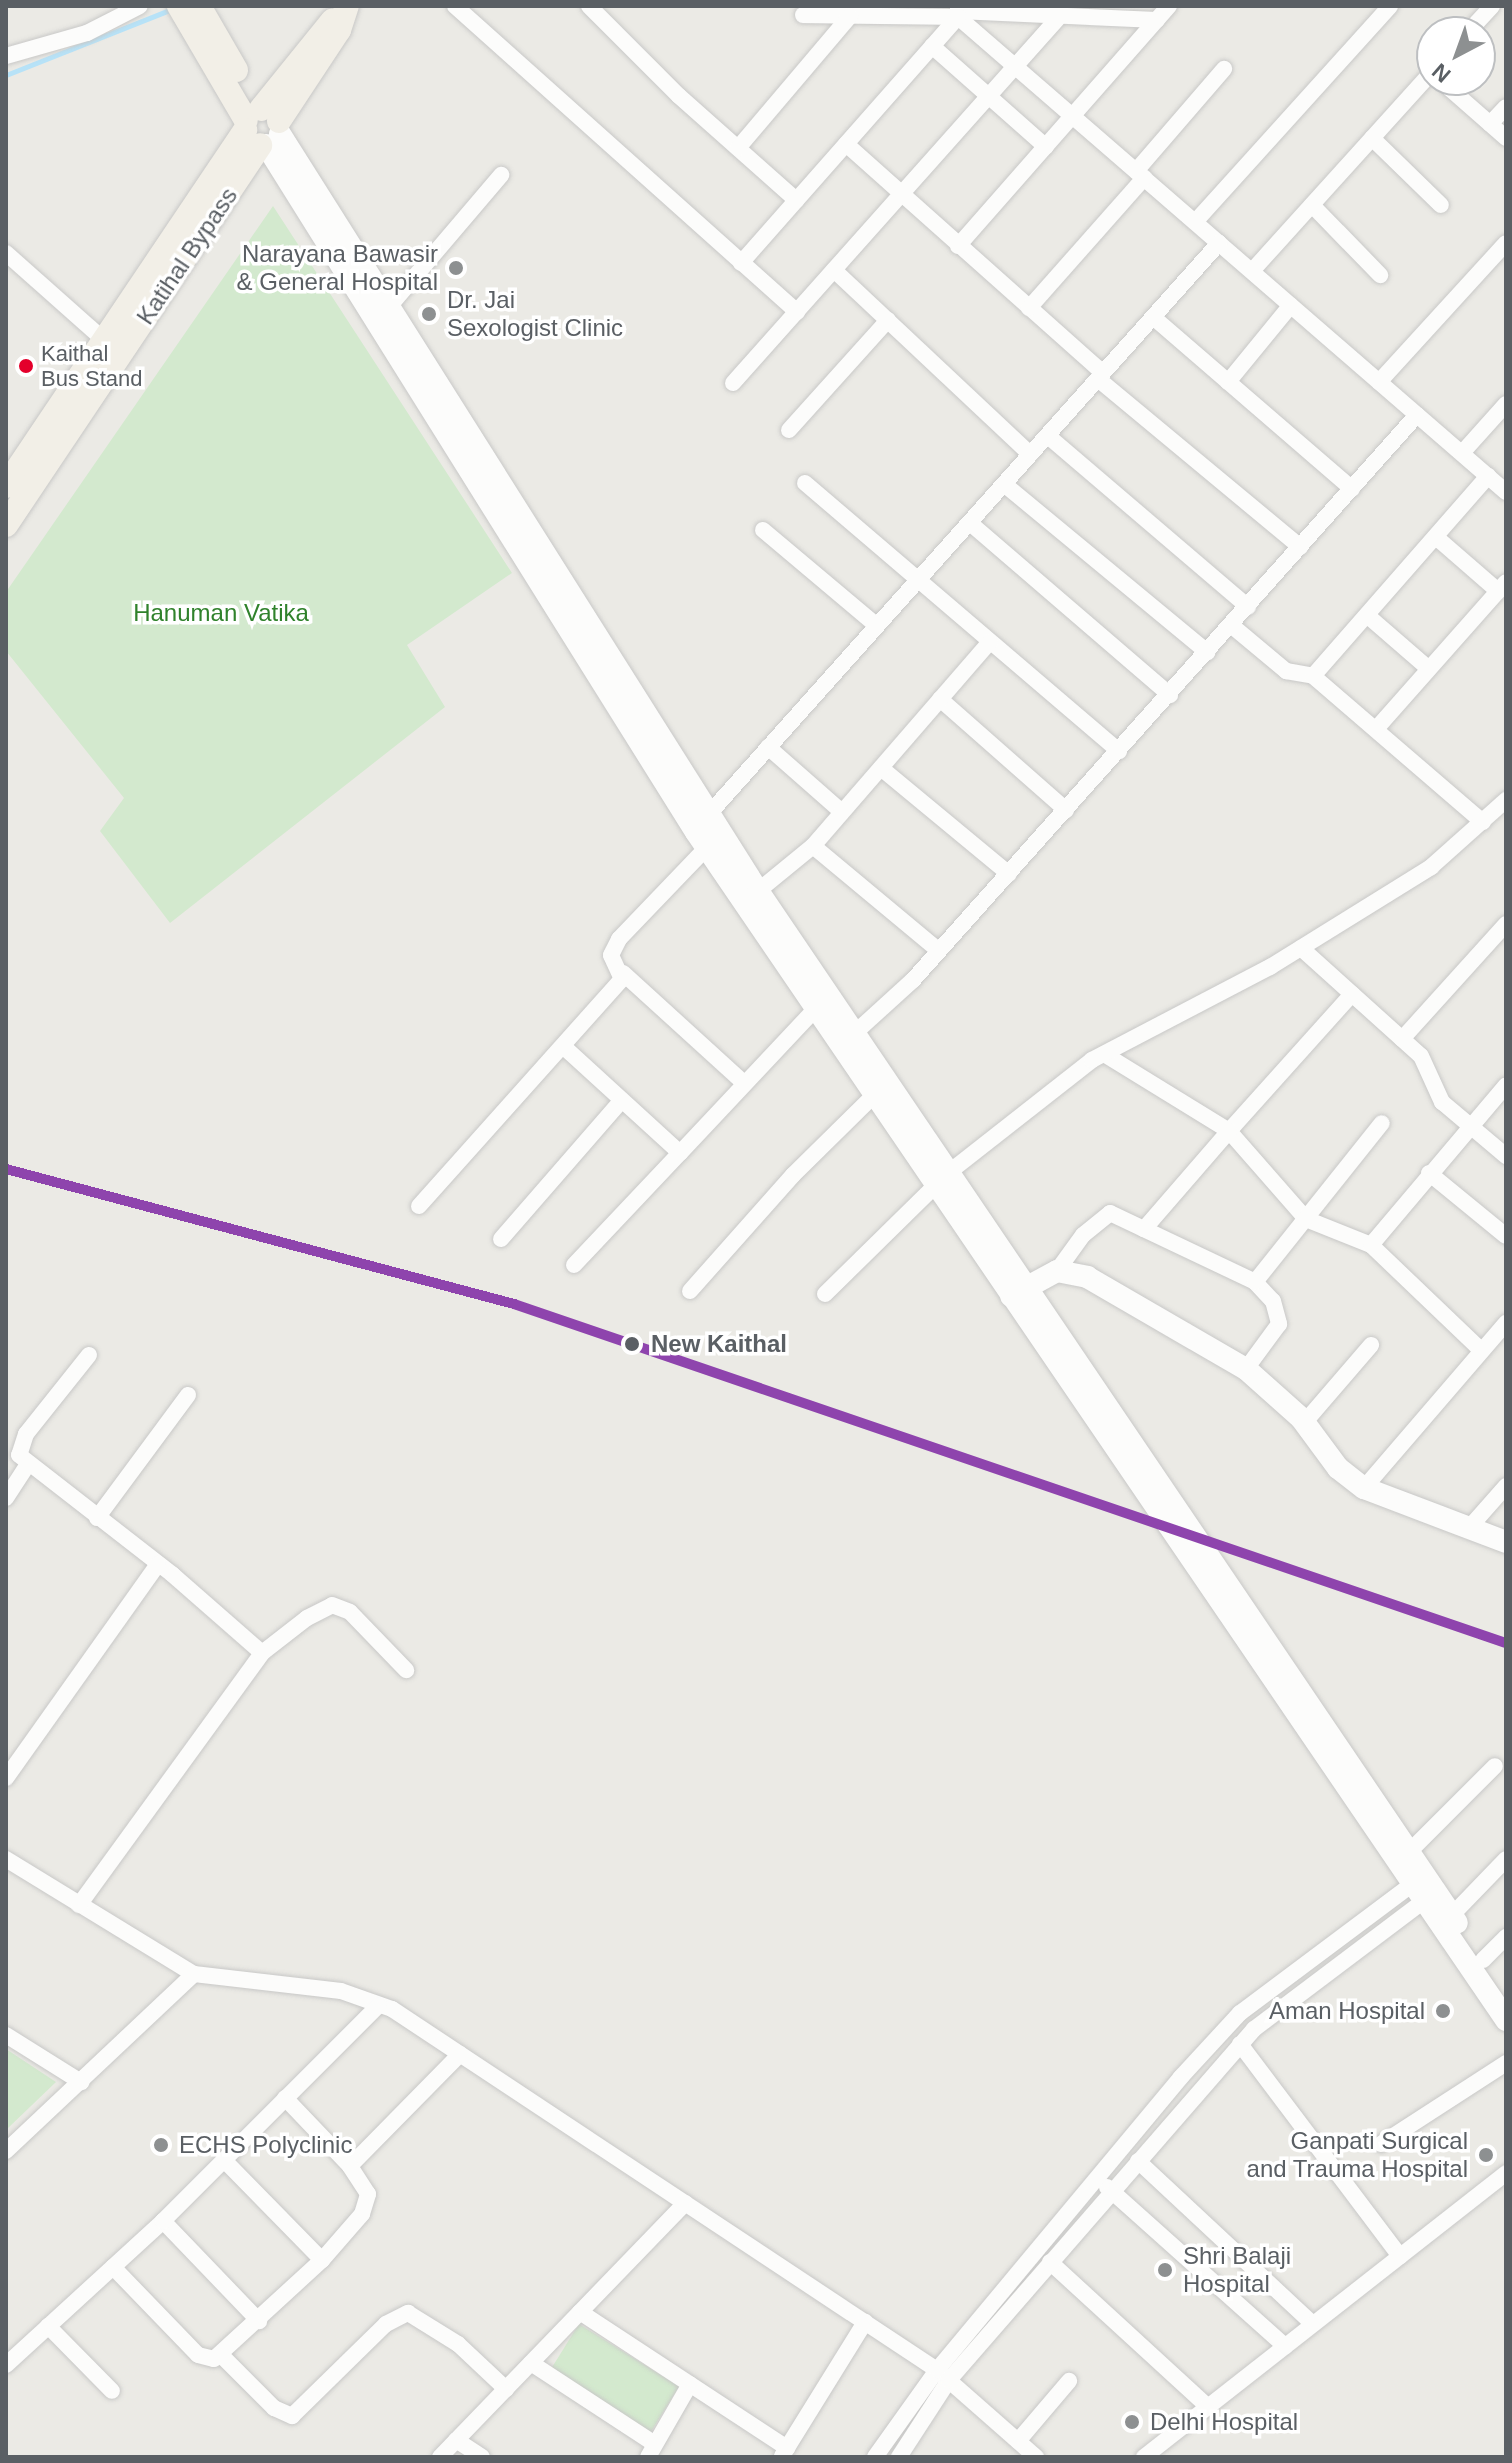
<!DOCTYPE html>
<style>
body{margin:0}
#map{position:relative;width:1512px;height:2463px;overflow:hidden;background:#ebeae5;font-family:Helvetica,sans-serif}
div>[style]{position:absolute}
.green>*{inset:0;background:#d3e9ce;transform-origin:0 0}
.stream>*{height:5px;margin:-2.5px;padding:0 2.5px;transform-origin:2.5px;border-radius:2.5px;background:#b7e2f7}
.roads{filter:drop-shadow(0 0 2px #c8c8c7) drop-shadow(0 0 2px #c8c8c7)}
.street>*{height:16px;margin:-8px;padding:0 8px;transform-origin:8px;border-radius:8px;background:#fcfcfb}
.secondary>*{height:22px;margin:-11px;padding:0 11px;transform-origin:11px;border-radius:11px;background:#fcfcfb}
.primary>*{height:24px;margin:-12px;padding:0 12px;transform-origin:12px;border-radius:12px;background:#f2efe7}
.rail-1>*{height:10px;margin:-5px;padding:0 5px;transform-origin:5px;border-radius:5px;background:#8e44ad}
.dots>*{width:22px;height:22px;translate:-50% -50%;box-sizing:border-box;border:4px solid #fff;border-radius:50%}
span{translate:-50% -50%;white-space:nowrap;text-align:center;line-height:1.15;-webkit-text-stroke:7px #fff;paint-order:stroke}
.bus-label{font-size:22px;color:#5a5f64}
.left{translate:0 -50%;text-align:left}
.poi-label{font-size:24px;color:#5a5f64}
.right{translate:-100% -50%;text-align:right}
.street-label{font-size:24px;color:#5a5f64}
.park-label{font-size:24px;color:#30822c}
.stop-label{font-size:24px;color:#5a5f64;font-weight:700}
.frame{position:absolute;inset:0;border:8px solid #5a5f64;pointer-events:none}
.north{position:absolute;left:1416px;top:16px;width:80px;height:80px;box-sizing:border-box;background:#fff;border:2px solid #bdbfc1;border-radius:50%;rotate:221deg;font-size:22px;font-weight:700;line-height:32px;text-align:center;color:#5a5f64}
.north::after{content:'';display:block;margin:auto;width:28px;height:36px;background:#8d9091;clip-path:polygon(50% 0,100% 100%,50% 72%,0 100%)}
</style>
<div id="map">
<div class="green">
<i style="clip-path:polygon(273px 206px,512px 573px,407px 645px,445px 707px,170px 923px,100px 831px,124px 798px,6px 651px,6px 592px)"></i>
<i style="clip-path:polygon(6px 2049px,56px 2082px,6px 2130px)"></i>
<i style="left:579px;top:2324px;width:118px;height:55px;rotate:32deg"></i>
</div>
<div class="stream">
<i style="left:6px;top:75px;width:179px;rotate:-21.7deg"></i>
</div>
<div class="roads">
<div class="street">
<i style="left:455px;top:6px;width:459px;rotate:41.8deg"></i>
<i style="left:589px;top:6px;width:127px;rotate:45deg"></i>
<i style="left:679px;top:96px;width:157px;rotate:41.6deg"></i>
<i style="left:958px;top:6px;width:11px;rotate:90deg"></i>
<i style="left:958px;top:17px;width:725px;rotate:40.92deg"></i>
<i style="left:958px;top:11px;width:199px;rotate:2.6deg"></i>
<i style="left:803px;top:15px;width:155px;rotate:0.7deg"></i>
<i style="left:1468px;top:32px;width:35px;rotate:-47deg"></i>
<i style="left:932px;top:46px;width:152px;rotate:41.5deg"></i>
<i style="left:6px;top:56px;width:84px;rotate:-15.9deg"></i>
<i style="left:87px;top:33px;width:59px;rotate:-27deg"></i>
<i style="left:1440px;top:80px;width:88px;rotate:41.3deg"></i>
<i style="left:1490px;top:124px;width:23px;rotate:-47deg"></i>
<i style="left:1372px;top:138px;width:96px;rotate:44.2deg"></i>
<i style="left:846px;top:144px;width:344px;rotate:41.7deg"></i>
<i style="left:738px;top:148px;width:173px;rotate:-49.7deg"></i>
<i style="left:1136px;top:171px;width:135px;rotate:-49.2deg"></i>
<i style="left:1312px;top:205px;width:98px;rotate:45.8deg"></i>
<i style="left:1195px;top:222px;width:291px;rotate:-47.9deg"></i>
<i style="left:958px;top:246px;width:320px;rotate:-48.7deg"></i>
<i style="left:6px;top:253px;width:132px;rotate:41.6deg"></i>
<i style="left:741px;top:263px;width:328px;rotate:-48.6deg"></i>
<i style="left:834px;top:270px;width:269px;rotate:43.2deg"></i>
<i style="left:1252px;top:271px;width:268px;rotate:-47.9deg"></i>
<i style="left:388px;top:308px;width:175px;rotate:-49.6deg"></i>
<i style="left:1029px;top:308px;width:174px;rotate:-48.5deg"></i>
<i style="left:1153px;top:317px;width:263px;rotate:40.8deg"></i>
<i style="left:1098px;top:379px;width:263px;rotate:39.7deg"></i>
<i style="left:1228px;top:382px;width:99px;rotate:-50.7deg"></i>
<i style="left:1379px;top:382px;width:188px;rotate:-47.6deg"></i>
<i style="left:733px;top:383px;width:493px;rotate:-48.3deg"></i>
<i style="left:789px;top:430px;width:148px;rotate:-48deg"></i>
<i style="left:1048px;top:436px;width:263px;rotate:40.5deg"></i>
<i style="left:1462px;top:453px;width:66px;rotate:-48.1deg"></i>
<i style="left:805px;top:483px;width:413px;rotate:40.5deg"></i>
<i style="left:1004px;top:484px;width:264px;rotate:39.6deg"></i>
<i style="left:970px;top:523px;width:264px;rotate:40.7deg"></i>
<i style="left:763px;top:530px;width:149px;rotate:40.1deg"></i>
<i style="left:1437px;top:538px;width:81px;rotate:41deg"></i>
<i style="left:1369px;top:617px;width:79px;rotate:40.9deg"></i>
<i style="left:1231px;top:625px;width:72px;rotate:39.9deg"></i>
<i style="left:1286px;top:671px;width:27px;rotate:10deg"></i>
<i style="left:1313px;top:676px;width:224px;rotate:40.7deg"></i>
<i style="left:1313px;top:676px;width:266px;rotate:-48.8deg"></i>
<i style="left:940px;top:699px;width:168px;rotate:41.4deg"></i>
<i style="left:1376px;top:729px;width:196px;rotate:-48.5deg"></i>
<i style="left:768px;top:747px;width:98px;rotate:41.3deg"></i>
<i style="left:881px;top:768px;width:166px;rotate:39.6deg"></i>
<i style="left:708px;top:815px;width:767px;rotate:-48.22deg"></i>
<i style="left:813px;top:846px;width:164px;rotate:39.8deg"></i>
<i style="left:758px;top:891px;width:71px;rotate:-39.3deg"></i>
<i style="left:813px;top:846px;width:270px;rotate:-49.1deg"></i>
<i style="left:1301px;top:948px;width:161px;rotate:42deg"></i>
<i style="left:1421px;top:1056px;width:51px;rotate:65.5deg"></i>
<i style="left:1442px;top:1102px;width:84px;rotate:40.2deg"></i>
<i style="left:623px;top:973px;width:164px;rotate:42.3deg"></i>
<i style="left:1352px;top:994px;width:184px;rotate:131.9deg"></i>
<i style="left:1229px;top:1131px;width:117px;rotate:48.8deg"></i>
<i style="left:1306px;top:1219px;width:70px;rotate:21.8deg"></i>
<i style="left:1371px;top:1245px;width:153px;rotate:43.7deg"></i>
<i style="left:1402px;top:1039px;width:155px;rotate:-47.9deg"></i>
<i style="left:847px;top:1040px;width:89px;rotate:-42.3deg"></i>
<i style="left:913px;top:980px;width:757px;rotate:-48.27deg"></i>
<i style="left:564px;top:1047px;width:157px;rotate:42.4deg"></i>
<i style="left:680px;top:1153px;width:200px;rotate:-46.8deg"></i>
<i style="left:1104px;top:1054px;width:147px;rotate:31.6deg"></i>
<i style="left:1229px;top:1131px;width:130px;rotate:130.9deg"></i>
<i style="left:1429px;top:1173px;width:99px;rotate:39.3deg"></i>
<i style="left:419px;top:1206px;width:305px;rotate:-48.2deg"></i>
<i style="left:622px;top:979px;width:26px;rotate:-115deg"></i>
<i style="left:611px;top:955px;width:18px;rotate:-63deg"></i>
<i style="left:619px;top:939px;width:136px;rotate:-46.2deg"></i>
<i style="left:501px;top:1239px;width:184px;rotate:-49deg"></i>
<i style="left:1371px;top:1245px;width:209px;rotate:-49.8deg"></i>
<i style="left:574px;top:1265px;width:154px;rotate:-46.6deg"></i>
<i style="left:1057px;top:1271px;width:44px;rotate:-54.2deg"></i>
<i style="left:1083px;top:1235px;width:35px;rotate:-39deg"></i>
<i style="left:1110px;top:1213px;width:161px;rotate:25.4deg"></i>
<i style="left:1255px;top:1282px;width:26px;rotate:47deg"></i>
<i style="left:1273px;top:1301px;width:24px;rotate:75deg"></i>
<i style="left:1279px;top:1324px;width:56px;rotate:126.3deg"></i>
<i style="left:1255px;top:1282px;width:203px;rotate:-51.4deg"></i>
<i style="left:690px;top:1291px;width:155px;rotate:-48.4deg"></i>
<i style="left:793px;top:1175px;width:114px;rotate:-44.6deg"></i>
<i style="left:825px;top:1294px;width:173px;rotate:-44.5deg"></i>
<i style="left:948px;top:1173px;width:183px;rotate:-38.1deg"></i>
<i style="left:1092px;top:1060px;width:201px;rotate:-27.6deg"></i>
<i style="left:1270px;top:967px;width:190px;rotate:-31.8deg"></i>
<i style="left:1431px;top:867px;width:101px;rotate:-41.8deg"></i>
<i style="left:89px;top:1355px;width:101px;rotate:128.6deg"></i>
<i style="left:26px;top:1434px;width:22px;rotate:108deg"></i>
<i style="left:19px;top:1455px;width:195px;rotate:37.9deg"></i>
<i style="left:173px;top:1575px;width:118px;rotate:41.2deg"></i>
<i style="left:1304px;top:1423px;width:103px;rotate:-49.3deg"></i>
<i style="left:1364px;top:1488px;width:218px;rotate:-49.3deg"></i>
<i style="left:6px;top:1498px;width:38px;rotate:-57deg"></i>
<i style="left:97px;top:1518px;width:153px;rotate:-53.5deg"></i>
<i style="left:1469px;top:1528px;width:56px;rotate:-48.6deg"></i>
<i style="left:6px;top:1778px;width:262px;rotate:-54.6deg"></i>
<i style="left:1410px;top:1851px;width:120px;rotate:-45deg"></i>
<i style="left:6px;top:1859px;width:220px;rotate:31.5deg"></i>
<i style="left:194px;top:1974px;width:148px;rotate:6.6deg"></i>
<i style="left:341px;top:1991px;width:54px;rotate:19.4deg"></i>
<i style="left:392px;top:2009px;width:654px;rotate:33.52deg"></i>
<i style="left:937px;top:2370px;width:132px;rotate:41.3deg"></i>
<i style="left:79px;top:1905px;width:311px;rotate:-54deg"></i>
<i style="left:262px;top:1653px;width:57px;rotate:-37.9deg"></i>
<i style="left:307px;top:1618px;width:28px;rotate:-27deg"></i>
<i style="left:332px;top:1605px;width:19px;rotate:21deg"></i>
<i style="left:350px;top:1612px;width:81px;rotate:46deg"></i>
<i style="left:1452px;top:1915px;width:78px;rotate:-46deg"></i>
<i style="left:1483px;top:1960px;width:33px;rotate:-45deg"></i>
<i style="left:6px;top:2035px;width:89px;rotate:32.1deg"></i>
<i style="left:1240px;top:2044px;width:266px;rotate:53deg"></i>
<i style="left:1381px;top:2144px;width:149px;rotate:-32.9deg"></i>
<i style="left:6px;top:2151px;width:258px;rotate:-43.3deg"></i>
<i style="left:224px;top:2160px;width:140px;rotate:45.6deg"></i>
<i style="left:1138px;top:2161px;width:239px;rotate:43deg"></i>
<i style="left:350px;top:2166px;width:157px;rotate:-45.5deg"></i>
<i style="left:1107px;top:2187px;width:239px;rotate:41.8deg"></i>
<i style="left:163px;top:2221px;width:139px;rotate:46.2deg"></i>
<i style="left:1050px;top:2262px;width:214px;rotate:42.5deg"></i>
<i style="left:113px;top:2267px;width:122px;rotate:46deg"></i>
<i style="left:198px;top:2355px;width:16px;rotate:14deg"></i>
<i style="left:214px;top:2359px;width:147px;rotate:-42.5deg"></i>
<i style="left:322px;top:2260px;width:61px;rotate:-49deg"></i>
<i style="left:362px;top:2214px;width:21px;rotate:-73deg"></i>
<i style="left:368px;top:2194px;width:33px;rotate:-123deg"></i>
<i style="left:350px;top:2166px;width:94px;rotate:-133.7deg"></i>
<i style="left:580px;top:2312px;width:248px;rotate:33.3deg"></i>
<i style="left:48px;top:2326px;width:91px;rotate:45.4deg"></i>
<i style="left:222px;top:2356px;width:74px;rotate:45deg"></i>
<i style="left:274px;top:2408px;width:20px;rotate:24deg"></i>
<i style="left:292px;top:2416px;width:132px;rotate:-44.4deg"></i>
<i style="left:386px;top:2324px;width:25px;rotate:-27deg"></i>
<i style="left:408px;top:2313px;width:59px;rotate:31.8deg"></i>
<i style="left:458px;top:2344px;width:66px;rotate:43.2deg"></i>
<i style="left:531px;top:2363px;width:148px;rotate:33.2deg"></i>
<i style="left:6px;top:2365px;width:213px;rotate:-42.5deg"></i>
<i style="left:163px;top:2221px;width:305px;rotate:-45deg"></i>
<i style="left:456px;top:2440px;width:31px;rotate:33deg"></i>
<i style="left:1018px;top:2441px;width:79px;rotate:-49.6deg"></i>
<i style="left:782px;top:2456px;width:158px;rotate:-58.2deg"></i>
<i style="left:440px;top:2457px;width:353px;rotate:-46deg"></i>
<i style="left:648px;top:2457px;width:84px;rotate:-60.1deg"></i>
<i style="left:875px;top:2457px;width:107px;rotate:-54.5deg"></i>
<i style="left:937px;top:2370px;width:381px;rotate:-50.2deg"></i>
<i style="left:1181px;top:2077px;width:87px;rotate:-47.3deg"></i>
<i style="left:1240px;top:2013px;width:227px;rotate:-36.8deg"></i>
<i style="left:899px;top:2457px;width:92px;rotate:-57deg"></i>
<i style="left:949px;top:2380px;width:465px;rotate:-49deg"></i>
<i style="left:1254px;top:2029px;width:223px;rotate:-37deg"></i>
<i style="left:1144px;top:2457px;width:460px;rotate:-38.1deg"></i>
</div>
<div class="secondary">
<i style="left:280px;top:134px;width:895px;rotate:57.73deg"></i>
<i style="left:758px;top:891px;width:1246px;rotate:55.89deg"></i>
<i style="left:266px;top:145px;width:810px;rotate:57.96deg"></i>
<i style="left:696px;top:832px;width:1438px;rotate:55.71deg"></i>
<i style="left:1011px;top:1296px;width:52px;rotate:-28.5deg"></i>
<i style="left:1057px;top:1271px;width:31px;rotate:11deg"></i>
<i style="left:1087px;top:1277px;width:184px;rotate:30.1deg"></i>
<i style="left:1246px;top:1369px;width:74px;rotate:41.7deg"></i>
<i style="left:1301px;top:1418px;width:62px;rotate:53.5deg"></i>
<i style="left:1338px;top:1468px;width:33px;rotate:38deg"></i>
<i style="left:1364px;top:1488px;width:152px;rotate:20.8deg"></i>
</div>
<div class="primary">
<i style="left:179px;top:6px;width:132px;rotate:59.6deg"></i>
<i style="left:199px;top:6px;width:74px;rotate:60deg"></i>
<i style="left:261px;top:109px;width:114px;rotate:-51deg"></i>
<i style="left:279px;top:121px;width:109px;rotate:-56.6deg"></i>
<i style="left:339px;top:30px;width:25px;rotate:-72deg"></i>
<i style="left:6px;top:486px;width:429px;rotate:-56.1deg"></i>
<i style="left:6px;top:525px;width:457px;rotate:-56.2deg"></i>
</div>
</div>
<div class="rail-1">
<i style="left:6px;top:1169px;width:526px;rotate:14.88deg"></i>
<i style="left:514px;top:1304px;width:1048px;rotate:18.87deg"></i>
</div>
<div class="dots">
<i style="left:456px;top:268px;background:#8d9091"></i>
<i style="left:429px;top:314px;background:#8d9091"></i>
<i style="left:26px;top:366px;background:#e4002b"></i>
<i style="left:632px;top:1344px;background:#5a5f64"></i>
<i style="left:1443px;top:2011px;background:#8d9091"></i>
<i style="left:161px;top:2145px;background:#8d9091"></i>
<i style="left:1486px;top:2155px;background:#8d9091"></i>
<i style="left:1165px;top:2270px;background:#8d9091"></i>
<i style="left:1132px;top:2422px;background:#8d9091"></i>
</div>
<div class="bus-label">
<span class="left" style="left:41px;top:366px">Kaithal<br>Bus Stand</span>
</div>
<div class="poi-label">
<span class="right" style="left:438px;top:268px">Narayana Bawasir<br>&amp; General Hospital</span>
<span class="left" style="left:447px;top:314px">Dr. Jai<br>Sexologist Clinic</span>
<span class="right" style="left:1425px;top:2011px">Aman Hospital</span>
<span class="right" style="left:1468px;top:2155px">Ganpati Surgical<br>and Trauma Hospital</span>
<span class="left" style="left:179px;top:2145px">ECHS Polyclinic</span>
<span class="left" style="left:1183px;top:2270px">Shri Balaji<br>Hospital</span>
<span class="left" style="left:1150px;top:2422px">Delhi Hospital</span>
</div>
<div class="street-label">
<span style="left:187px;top:256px;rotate:-56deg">Katihal Bypass</span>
</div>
<div class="park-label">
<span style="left:221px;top:613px">Hanuman Vatika</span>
</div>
<div class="stop-label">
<span class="left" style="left:651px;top:1344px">New Kaithal</span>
</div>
<div class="frame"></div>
<div class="north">N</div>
</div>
